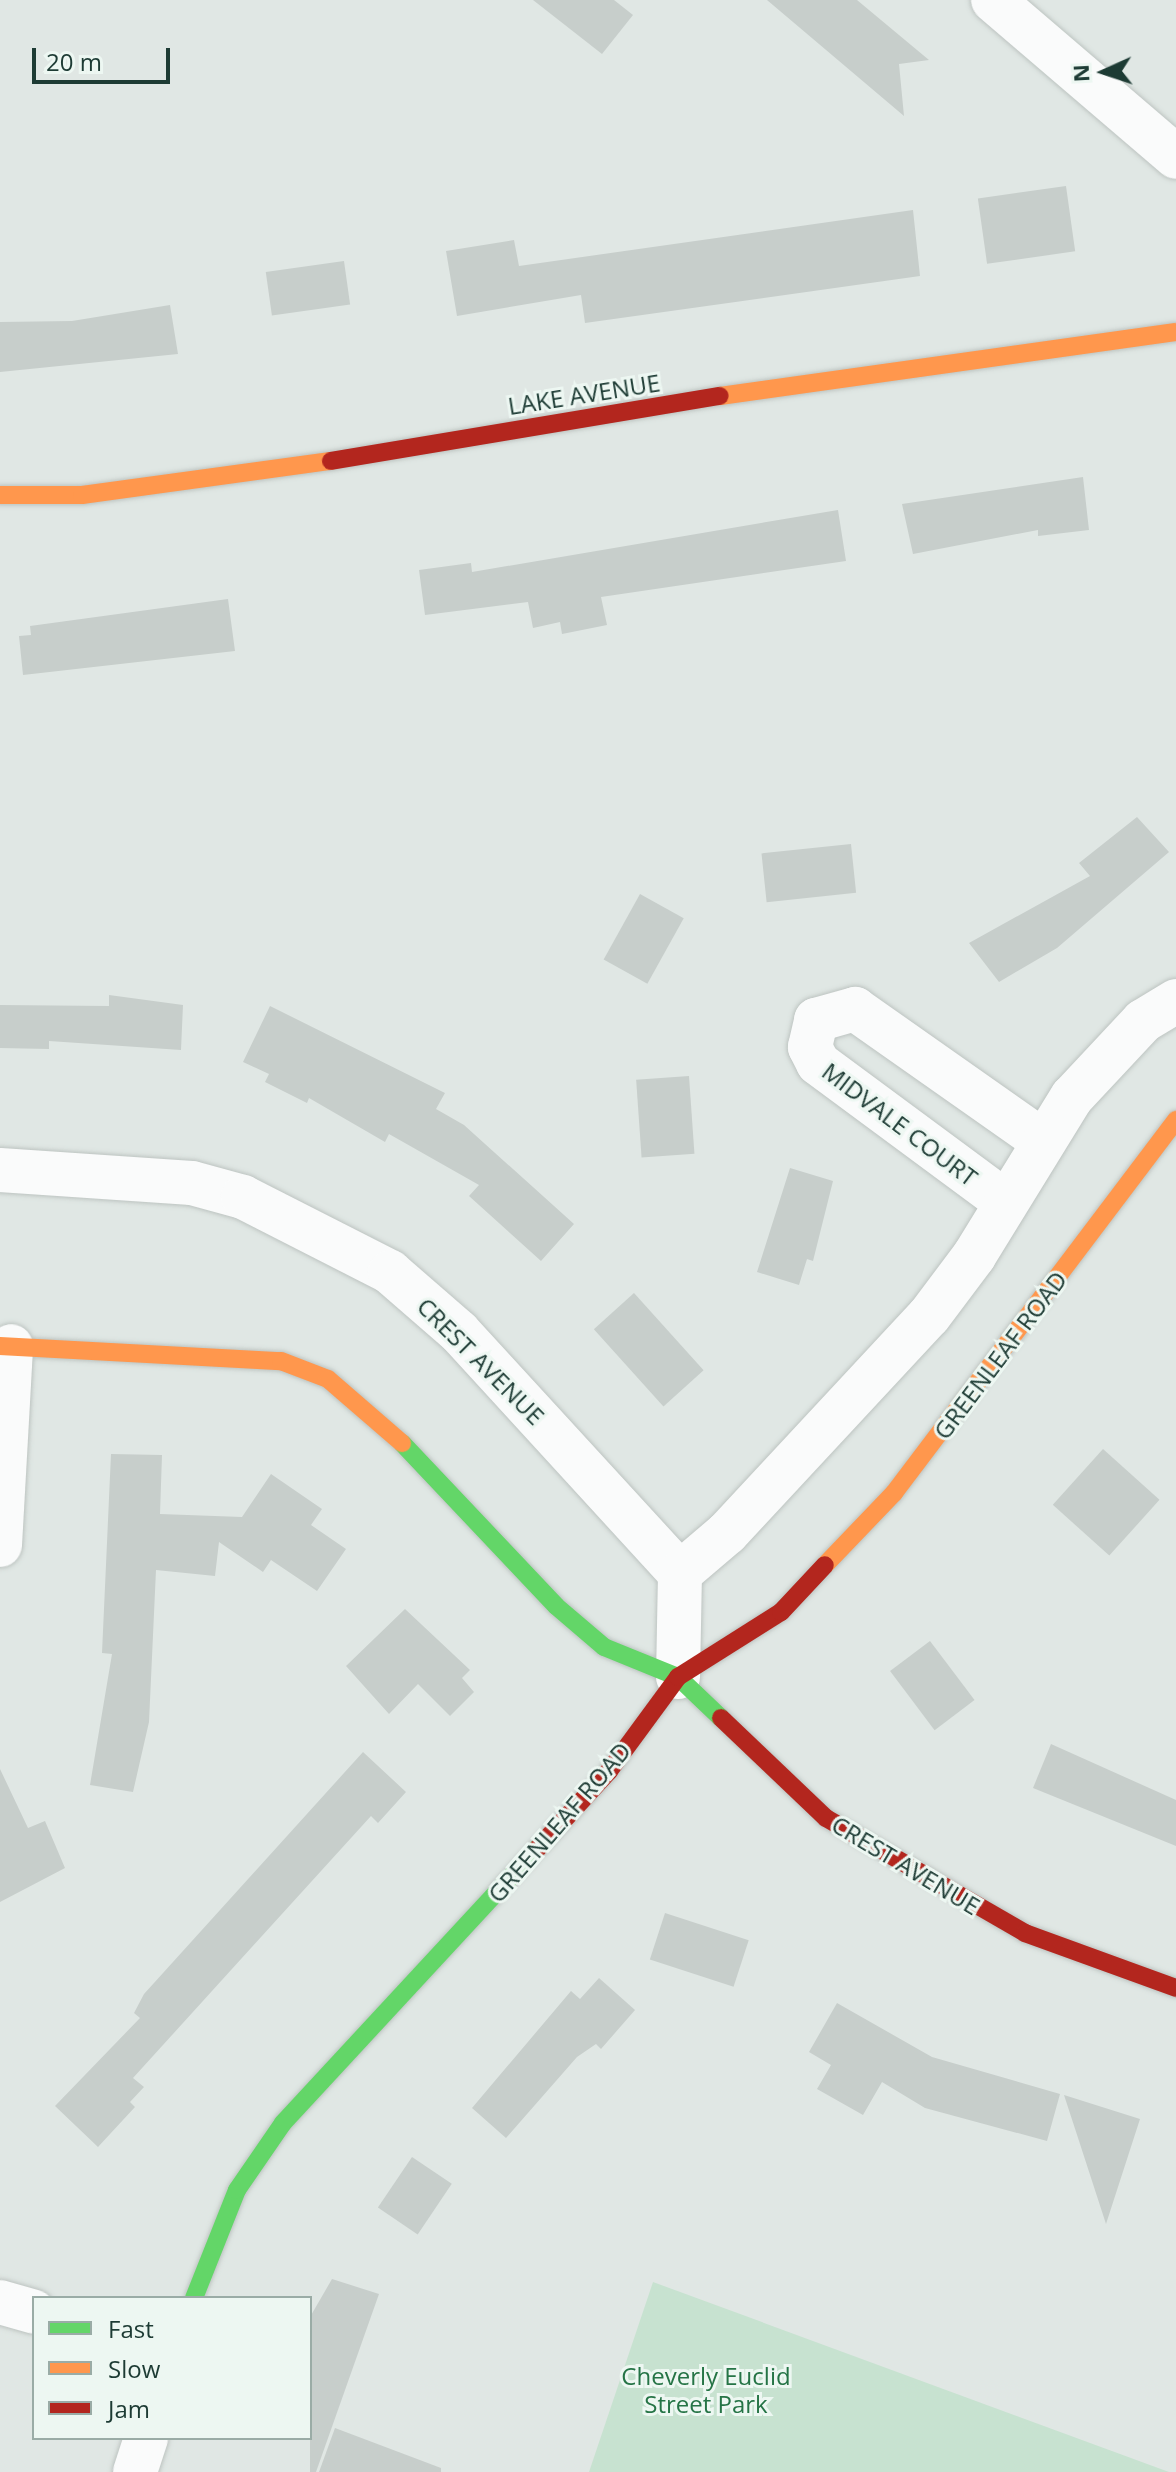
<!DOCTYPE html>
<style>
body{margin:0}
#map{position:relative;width:1176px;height:2472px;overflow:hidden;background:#e0e7e4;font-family:"Open Sans",sans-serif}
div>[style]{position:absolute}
.green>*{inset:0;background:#c7e2d0}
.building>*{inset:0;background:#c7cecb;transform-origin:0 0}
.roads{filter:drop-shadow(0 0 2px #bdc4c1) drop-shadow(0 0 2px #bdc4c1)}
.street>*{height:44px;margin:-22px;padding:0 22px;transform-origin:22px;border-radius:22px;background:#fafbfb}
.fast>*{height:18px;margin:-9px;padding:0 9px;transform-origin:9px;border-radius:9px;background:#63d668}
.slow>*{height:18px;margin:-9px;padding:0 9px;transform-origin:9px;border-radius:9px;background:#ff974d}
.jam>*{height:18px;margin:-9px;padding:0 9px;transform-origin:9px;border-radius:9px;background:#b3261e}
span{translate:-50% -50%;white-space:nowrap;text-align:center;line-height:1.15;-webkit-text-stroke:6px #edf7f2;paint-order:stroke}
.street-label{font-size:24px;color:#1d3b34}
.park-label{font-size:24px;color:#257446}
.legend{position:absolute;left:32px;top:2296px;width:280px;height:144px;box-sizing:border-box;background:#edf7f2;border:2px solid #9aaca6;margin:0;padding:10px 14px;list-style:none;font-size:24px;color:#1d3b34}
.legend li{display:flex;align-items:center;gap:16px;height:40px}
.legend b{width:40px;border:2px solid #9aaca6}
.north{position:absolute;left:1064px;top:32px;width:80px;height:80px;-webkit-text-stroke:6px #edf7f2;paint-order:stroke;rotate:267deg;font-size:22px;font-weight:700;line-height:32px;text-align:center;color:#1d3b34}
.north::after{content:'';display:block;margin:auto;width:28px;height:36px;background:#1d3b34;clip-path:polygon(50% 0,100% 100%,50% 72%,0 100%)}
.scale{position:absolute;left:32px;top:48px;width:138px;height:36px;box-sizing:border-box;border:4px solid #1d3b34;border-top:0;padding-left:10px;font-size:24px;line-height:28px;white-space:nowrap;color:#1d3b34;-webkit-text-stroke:6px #edf7f2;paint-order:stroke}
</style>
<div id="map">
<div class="green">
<i style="clip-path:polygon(653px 2282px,1169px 2472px,589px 2472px)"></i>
</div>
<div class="building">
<i style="clip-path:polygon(533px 0,614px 0,633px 15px,602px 54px)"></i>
<i style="clip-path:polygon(767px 0,857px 0,929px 60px,899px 64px,904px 116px)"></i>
<i style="left:1066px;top:186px;width:66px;height:89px;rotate:82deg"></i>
<i style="clip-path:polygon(913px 210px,920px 276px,585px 323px,581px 295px,457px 316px,446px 251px,514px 240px,519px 266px)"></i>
<i style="left:344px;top:261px;width:44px;height:79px;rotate:82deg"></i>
<i style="clip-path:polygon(170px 305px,178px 354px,0 372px,0 322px,72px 321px)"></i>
<i style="clip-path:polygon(1083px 477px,1089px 530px,1038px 536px,1038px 530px,913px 554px,902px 504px)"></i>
<i style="clip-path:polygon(838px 510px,846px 561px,601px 597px,607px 625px,562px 634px,560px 622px,533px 628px,528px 602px,425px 615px,419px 570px,471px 563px,472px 572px)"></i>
<i style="clip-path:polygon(228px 599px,235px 651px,23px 675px,19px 636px,31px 635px,30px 626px)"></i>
<i style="clip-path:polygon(1137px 817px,1169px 852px,1057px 948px,999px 982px,969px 943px,1090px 876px,1079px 863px)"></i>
<i style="left:851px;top:844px;width:49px;height:90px;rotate:84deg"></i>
<i style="left:640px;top:894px;width:50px;height:75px;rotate:29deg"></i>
<i style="clip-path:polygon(109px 995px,183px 1005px,181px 1050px,49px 1041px,49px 1049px,0 1048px,0 1005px,109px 1006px)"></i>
<i style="clip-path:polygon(270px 1006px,445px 1093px,436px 1109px,464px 1125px,574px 1224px,541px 1261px,469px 1196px,479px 1185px,389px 1134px,385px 1142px,309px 1098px,307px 1103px,265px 1082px,269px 1074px,243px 1062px)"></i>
<i style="left:689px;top:1076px;width:78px;height:53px;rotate:86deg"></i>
<i style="clip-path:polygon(790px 1168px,833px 1181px,813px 1261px,807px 1259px,799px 1285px,757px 1272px)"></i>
<i style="left:634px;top:1293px;width:104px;height:54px;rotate:48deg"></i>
<i style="left:1103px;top:1449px;width:76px;height:75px;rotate:42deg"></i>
<i style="clip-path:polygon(111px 1454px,162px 1455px,160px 1514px,242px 1517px,271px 1474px,322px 1509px,311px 1525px,346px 1549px,317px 1591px,271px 1560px,263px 1572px,219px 1542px,215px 1576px,156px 1570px,149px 1722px,133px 1792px,90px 1785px,112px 1654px,102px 1653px)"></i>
<i style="clip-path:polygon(405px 1609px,470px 1670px,462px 1678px,474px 1692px,450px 1716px,418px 1684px,389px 1714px,346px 1666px)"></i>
<i style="left:930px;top:1641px;width:74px;height:50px;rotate:53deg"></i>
<i style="clip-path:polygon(1051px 1744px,1176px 1800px,1176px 1846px,1033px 1788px)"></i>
<i style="clip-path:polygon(363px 1752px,406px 1792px,378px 1823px,371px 1816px,133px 2078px,144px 2087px,130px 2102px,135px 2107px,98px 2147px,55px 2106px,140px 2018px,134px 2013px,144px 1994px)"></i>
<i style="clip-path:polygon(0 1769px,28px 1828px,45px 1821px,65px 1868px,0 1902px)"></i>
<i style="left:665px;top:1913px;width:88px;height:49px;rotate:18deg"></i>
<i style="clip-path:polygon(599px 1978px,635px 2010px,601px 2049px,596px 2044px,577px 2057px,506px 2138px,472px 2108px,571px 1991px,580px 1999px)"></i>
<i style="clip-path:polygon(837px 2003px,932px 2057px,1060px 2094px,1047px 2141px,925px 2108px,882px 2082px,863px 2115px,817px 2089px,831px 2065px,809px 2052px)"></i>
<i style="clip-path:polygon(1064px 2095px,1140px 2119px,1106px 2224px,1080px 2144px)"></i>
<i style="left:412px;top:2157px;width:48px;height:61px;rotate:34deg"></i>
<i style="clip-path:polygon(332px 2279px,379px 2294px,316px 2472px,310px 2472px,310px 2317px)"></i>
<i style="clip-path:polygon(335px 2428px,441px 2468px,441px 2472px,319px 2472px)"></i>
</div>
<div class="roads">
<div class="street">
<i style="left:993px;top:0;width:241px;rotate:40.6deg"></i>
<i style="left:0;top:1170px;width:192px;rotate:3.9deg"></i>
<i style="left:192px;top:1183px;width:53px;rotate:15.4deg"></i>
<i style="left:243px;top:1197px;width:165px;rotate:27deg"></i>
<i style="left:390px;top:1272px;width:91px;rotate:41deg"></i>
<i style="left:459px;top:1332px;width:327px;rotate:47.5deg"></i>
<i style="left:680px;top:1573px;width:104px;rotate:91.1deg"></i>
<i style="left:1003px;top:1200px;width:230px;rotate:-143.5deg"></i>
<i style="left:818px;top:1063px;width:18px;rotate:-117deg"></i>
<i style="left:810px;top:1047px;width:28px;rotate:-77deg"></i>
<i style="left:816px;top:1020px;width:41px;rotate:-15.8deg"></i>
<i style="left:855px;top:1009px;width:226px;rotate:35.1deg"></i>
<i style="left:0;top:1545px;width:199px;rotate:-86.8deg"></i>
<i style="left:680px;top:1573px;width:62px;rotate:-40.4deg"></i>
<i style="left:727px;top:1533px;width:296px;rotate:-47.1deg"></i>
<i style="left:929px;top:1316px;width:75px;rotate:-53.1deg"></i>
<i style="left:974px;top:1256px;width:187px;rotate:-58.4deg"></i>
<i style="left:1072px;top:1097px;width:104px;rotate:-46.9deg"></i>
<i style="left:1143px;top:1021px;width:39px;rotate:-31deg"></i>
<i style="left:0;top:2302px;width:35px;rotate:16deg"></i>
<i style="left:135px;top:2472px;width:36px;rotate:-72deg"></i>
</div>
<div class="fast">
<i style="left:402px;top:1443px;width:224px;rotate:46.6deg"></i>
<i style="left:556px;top:1606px;width:63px;rotate:40.5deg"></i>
<i style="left:604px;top:1647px;width:80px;rotate:22.1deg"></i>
<i style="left:678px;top:1677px;width:59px;rotate:43.6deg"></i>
<i style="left:194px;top:2298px;width:116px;rotate:-68.3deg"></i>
<i style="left:237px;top:2190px;width:81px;rotate:-55.5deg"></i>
<i style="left:283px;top:2123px;width:375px;rotate:-47.2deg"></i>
</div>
<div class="slow">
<i style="left:720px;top:396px;width:460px;rotate:-8deg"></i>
<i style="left:0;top:495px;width:82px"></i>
<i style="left:82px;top:495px;width:251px;rotate:-7.8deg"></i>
<i style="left:0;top:1346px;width:281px;rotate:3.1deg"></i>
<i style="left:281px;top:1361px;width:50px;rotate:21deg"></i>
<i style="left:328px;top:1379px;width:98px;rotate:40.9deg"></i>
<i style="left:825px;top:1565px;width:100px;rotate:-46.2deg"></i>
<i style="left:894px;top:1493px;width:468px;rotate:-52.9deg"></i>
</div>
<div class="jam">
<i style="left:331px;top:461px;width:394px;rotate:-9.5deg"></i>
<i style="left:721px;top:1718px;width:145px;rotate:43.6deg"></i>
<i style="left:826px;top:1818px;width:230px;rotate:30deg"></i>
<i style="left:1025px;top:1933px;width:161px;rotate:20deg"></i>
<i style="left:538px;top:1848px;width:105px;rotate:-47.3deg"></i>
<i style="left:609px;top:1771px;width:117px;rotate:-53.7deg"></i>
<i style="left:678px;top:1677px;width:122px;rotate:-32.3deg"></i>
<i style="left:781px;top:1612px;width:64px;rotate:-46.9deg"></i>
</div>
</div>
<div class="street-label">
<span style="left:584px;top:394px;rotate:-9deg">LAKE AVENUE</span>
<span style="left:900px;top:1124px;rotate:37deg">MIDVALE COURT</span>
<span style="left:1000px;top:1355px;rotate:-53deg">GREENLEAF ROAD</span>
<span style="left:481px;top:1361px;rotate:45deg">CREST AVENUE</span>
<span style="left:559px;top:1822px;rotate:-49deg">GREENLEAF ROAD</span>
<span style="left:906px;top:1865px;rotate:31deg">CREST AVENUE</span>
</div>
<div class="park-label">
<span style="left:706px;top:2390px">Cheverly Euclid<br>Street Park</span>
</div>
<ul class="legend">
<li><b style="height:10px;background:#63d668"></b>Fast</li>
<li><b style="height:10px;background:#ff974d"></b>Slow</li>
<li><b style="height:10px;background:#b3261e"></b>Jam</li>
</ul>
<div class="north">N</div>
<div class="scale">20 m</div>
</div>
